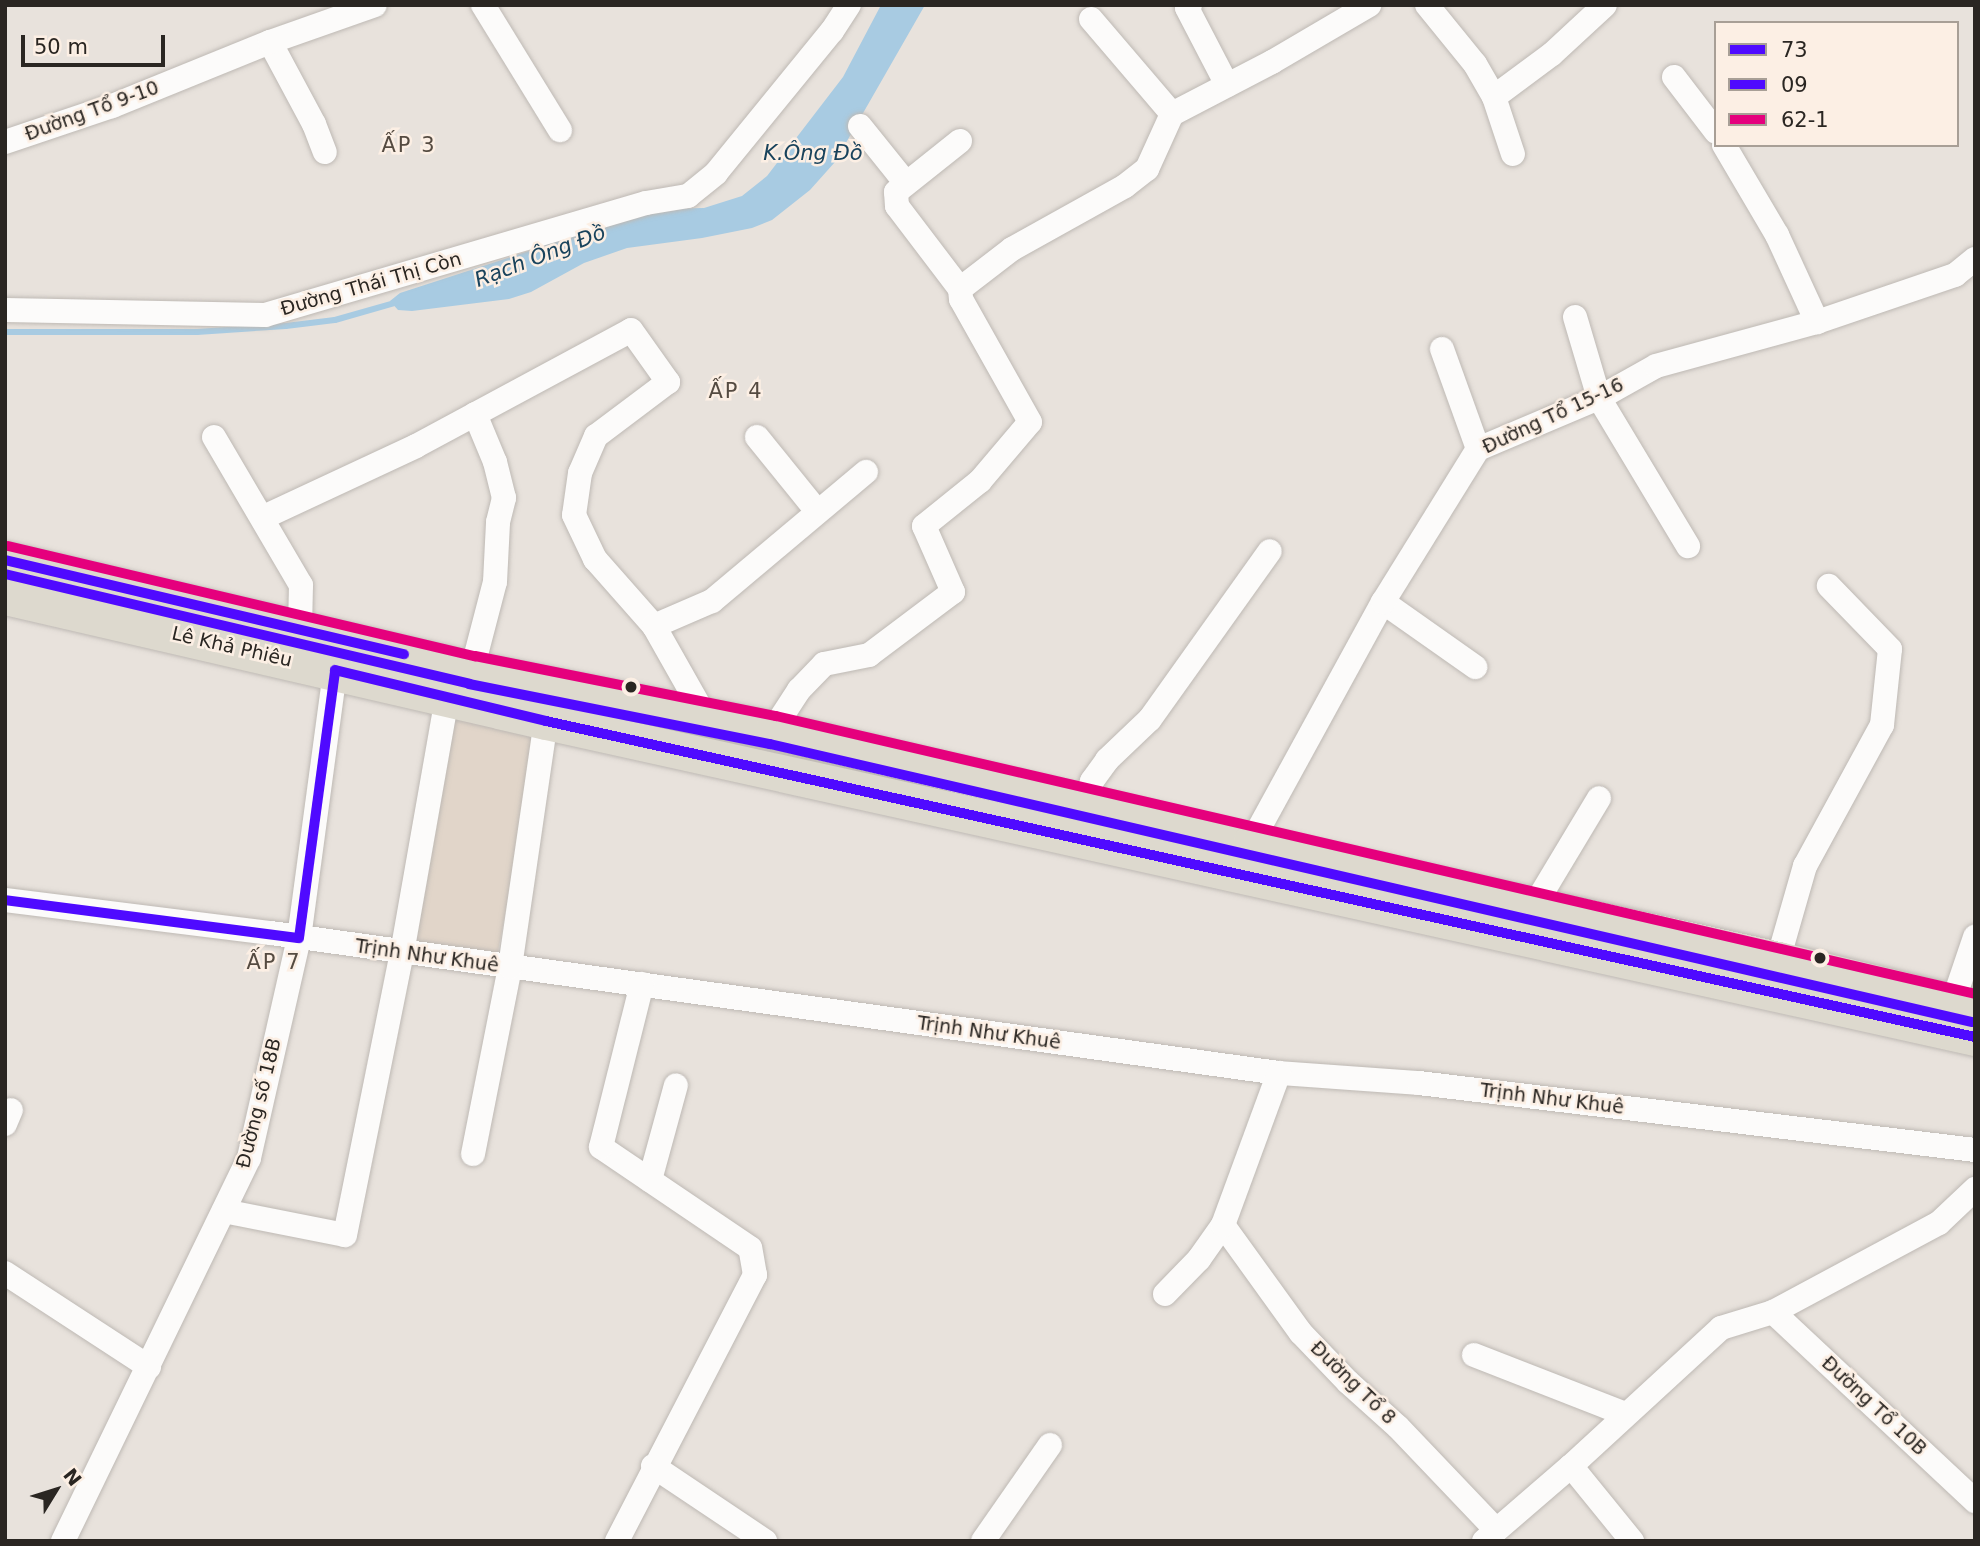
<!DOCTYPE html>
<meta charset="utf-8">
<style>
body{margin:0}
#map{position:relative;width:1980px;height:1546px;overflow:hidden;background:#e8e2dc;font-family:"DejaVu Sans",sans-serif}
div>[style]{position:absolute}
.built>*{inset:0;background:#e1d5c9;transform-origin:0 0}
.water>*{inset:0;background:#a8cbe2}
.stream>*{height:6px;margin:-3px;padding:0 3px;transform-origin:3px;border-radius:3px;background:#a8cbe2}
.roads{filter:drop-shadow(0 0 2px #beb9b4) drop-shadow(0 0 2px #beb9b4)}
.minor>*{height:24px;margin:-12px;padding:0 12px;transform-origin:12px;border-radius:12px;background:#fcfbfa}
.highway>*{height:37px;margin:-18.5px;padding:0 18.5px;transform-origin:18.5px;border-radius:18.5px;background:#ddd9ce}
.bus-1>*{height:10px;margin:-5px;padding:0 5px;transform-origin:5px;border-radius:5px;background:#4f0aff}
.bus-2>*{height:10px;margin:-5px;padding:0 5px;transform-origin:5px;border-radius:5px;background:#4f0aff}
.bus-3>*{height:10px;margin:-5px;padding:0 5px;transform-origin:5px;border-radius:5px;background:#e5007d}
.dots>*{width:19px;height:19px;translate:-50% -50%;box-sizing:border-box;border:4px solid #fcefe4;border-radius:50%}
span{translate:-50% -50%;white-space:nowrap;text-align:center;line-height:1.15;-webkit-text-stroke:5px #fcefe4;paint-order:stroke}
.street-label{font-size:19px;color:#2a2622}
.neighbourhood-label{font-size:21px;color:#554b41;letter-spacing:2px}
.water-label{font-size:21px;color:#19435c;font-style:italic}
.frame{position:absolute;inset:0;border:7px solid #2a2622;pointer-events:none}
.legend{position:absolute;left:1714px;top:21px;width:245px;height:126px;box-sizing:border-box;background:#fcefe4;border:2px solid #a89f96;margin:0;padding:9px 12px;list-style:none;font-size:21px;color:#2a2622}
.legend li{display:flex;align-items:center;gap:14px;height:35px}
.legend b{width:35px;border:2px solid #a89f96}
.north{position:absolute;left:21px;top:1455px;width:70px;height:70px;-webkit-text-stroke:5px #fcefe4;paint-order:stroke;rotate:52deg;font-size:19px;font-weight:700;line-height:28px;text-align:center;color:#2a2622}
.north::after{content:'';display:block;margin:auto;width:24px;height:32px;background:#2a2622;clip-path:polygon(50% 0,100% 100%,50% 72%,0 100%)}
.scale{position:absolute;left:21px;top:35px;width:144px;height:32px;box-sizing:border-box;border:4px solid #2a2622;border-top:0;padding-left:9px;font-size:21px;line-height:24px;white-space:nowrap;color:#2a2622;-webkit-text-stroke:5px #fcefe4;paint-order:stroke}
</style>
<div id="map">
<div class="built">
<i style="left:445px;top:710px;width:98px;height:237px;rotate:11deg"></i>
</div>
<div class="water">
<i style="clip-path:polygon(881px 5px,925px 5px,835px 162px,810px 190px,772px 220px,752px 228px,702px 238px,627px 248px,584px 263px,531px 292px,509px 299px,412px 311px,398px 310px,390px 301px,400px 293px,535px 249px,574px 228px,653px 209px,704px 208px,742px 196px,767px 176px,843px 77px)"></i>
</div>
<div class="stream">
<i style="left:5px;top:332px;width:192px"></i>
<i style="left:197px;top:332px;width:89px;rotate:-3.9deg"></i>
<i style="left:286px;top:326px;width:49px;rotate:-7deg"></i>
<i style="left:335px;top:320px;width:66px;rotate:-15.9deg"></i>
</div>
<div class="roads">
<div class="minor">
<i style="left:483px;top:5px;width:147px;rotate:58.4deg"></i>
<i style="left:1190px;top:5px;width:4px;rotate:135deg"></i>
<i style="left:1187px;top:8px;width:87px;rotate:62.5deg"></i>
<i style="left:1427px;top:5px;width:76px;rotate:50.9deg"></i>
<i style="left:1475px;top:64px;width:38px;rotate:60deg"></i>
<i style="left:1494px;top:97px;width:60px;rotate:71.6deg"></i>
<i style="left:1091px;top:19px;width:125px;rotate:49.5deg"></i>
<i style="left:270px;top:42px;width:93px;rotate:61.8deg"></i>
<i style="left:314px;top:124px;width:30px;rotate:69deg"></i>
<i style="left:1674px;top:77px;width:69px;rotate:52.6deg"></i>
<i style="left:1494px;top:97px;width:72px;rotate:-36.6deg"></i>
<i style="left:1552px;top:54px;width:72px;rotate:-42.8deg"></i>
<i style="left:860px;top:126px;width:72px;rotate:51.2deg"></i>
<i style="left:960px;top:141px;width:82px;rotate:141.4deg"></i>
<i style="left:896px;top:192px;width:14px;rotate:86deg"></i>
<i style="left:897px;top:206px;width:104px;rotate:52.8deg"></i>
<i style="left:5px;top:142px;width:113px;rotate:-18.6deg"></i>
<i style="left:112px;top:106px;width:170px;rotate:-22.1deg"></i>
<i style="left:270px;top:42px;width:111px;rotate:-19.4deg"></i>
<i style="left:1724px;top:145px;width:104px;rotate:59.5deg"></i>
<i style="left:1777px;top:235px;width:96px;rotate:65.3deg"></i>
<i style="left:5px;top:310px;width:260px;rotate:1.1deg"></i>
<i style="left:265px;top:315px;width:397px;rotate:-16.4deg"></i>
<i style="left:646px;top:203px;width:43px;rotate:-9.5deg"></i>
<i style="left:688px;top:196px;width:36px;rotate:-39deg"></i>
<i style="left:716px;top:173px;width:183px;rotate:-50.8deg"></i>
<i style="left:832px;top:31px;width:31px;rotate:-57deg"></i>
<i style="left:1575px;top:317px;width:84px;rotate:73.5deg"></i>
<i style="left:1599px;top:398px;width:173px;rotate:59deg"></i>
<i style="left:1442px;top:349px;width:106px;rotate:70.2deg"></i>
<i style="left:214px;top:437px;width:172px;rotate:59.6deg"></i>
<i style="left:301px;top:585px;width:45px;rotate:91.3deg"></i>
<i style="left:757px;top:437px;width:95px;rotate:51deg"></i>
<i style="left:264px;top:517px;width:168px;rotate:-25deg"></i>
<i style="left:416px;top:446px;width:244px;rotate:-28.3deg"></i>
<i style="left:631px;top:330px;width:64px;rotate:54.6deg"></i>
<i style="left:668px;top:382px;width:90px;rotate:143.1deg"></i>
<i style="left:596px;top:436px;width:40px;rotate:113.4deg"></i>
<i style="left:580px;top:473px;width:42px;rotate:98.1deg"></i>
<i style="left:574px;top:515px;width:49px;rotate:64.5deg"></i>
<i style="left:595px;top:559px;width:89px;rotate:48.6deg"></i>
<i style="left:654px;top:626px;width:106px;rotate:60.5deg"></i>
<i style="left:1383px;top:602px;width:113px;rotate:35.2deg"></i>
<i style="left:654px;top:626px;width:63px;rotate:-23.3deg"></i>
<i style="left:712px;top:601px;width:201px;rotate:-40deg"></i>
<i style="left:472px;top:670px;width:91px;rotate:-75.4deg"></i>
<i style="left:495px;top:582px;width:60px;rotate:-87.1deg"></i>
<i style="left:498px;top:522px;width:25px;rotate:-76deg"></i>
<i style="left:504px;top:498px;width:37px;rotate:-104deg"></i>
<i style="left:495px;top:462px;width:52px;rotate:-112.6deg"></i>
<i style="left:773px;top:730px;width:48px;rotate:-57deg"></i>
<i style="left:799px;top:690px;width:36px;rotate:-46deg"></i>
<i style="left:824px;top:664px;width:46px;rotate:-11.3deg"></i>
<i style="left:869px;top:655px;width:105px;rotate:-36.9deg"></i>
<i style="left:953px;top:592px;width:72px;rotate:-113.7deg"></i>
<i style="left:924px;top:526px;width:72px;rotate:-38.8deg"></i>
<i style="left:980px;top:481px;width:77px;rotate:-49.7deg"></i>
<i style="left:1030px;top:422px;width:141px;rotate:-119.3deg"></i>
<i style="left:961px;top:299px;width:10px;rotate:-96deg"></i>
<i style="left:960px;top:289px;width:66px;rotate:-37.6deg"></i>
<i style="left:1012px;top:249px;width:129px;rotate:-29.1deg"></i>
<i style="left:1125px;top:186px;width:28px;rotate:-38deg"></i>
<i style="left:1147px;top:169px;width:60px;rotate:-65.6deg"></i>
<i style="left:1172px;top:114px;width:113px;rotate:-27.5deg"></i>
<i style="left:1272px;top:62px;width:113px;rotate:-30.4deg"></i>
<i style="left:1085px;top:803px;width:23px;rotate:-72deg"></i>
<i style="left:1092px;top:781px;width:26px;rotate:-54deg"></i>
<i style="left:1107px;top:760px;width:59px;rotate:-43.6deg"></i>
<i style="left:1150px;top:719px;width:206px;rotate:-54.5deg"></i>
<i style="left:1251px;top:843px;width:275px;rotate:-61.3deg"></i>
<i style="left:1383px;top:602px;width:180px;rotate:-58.2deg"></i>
<i style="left:1478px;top:449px;width:131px;rotate:-22.9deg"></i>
<i style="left:1599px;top:398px;width:65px;rotate:-29.3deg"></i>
<i style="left:1656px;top:366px;width:167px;rotate:-15.3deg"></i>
<i style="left:1817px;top:322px;width:146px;rotate:-18.8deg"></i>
<i style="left:1955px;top:275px;width:26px;rotate:-39deg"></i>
<i style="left:5px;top:900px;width:268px;rotate:7.1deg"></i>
<i style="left:271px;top:933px;width:1018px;rotate:7.91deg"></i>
<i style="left:1279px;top:1073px;width:140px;rotate:4.1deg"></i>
<i style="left:1419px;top:1083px;width:560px;rotate:6.87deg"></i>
<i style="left:1533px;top:908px;width:128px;rotate:-59deg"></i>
<i style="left:1778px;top:960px;width:98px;rotate:-74deg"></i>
<i style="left:1805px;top:866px;width:161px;rotate:-61.4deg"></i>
<i style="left:1882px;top:725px;width:76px;rotate:-84deg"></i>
<i style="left:1890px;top:649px;width:88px;rotate:-134.1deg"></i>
<i style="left:1953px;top:1002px;width:69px;rotate:-71.3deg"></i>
<i style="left:5px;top:1124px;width:15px;rotate:-67deg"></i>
<i style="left:473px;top:1154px;width:191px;rotate:-78.8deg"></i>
<i style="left:510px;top:967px;width:249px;rotate:-81.7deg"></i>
<i style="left:650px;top:1180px;width:98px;rotate:-74.7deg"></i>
<i style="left:224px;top:1211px;width:123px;rotate:11.2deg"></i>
<i style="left:345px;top:1235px;width:288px;rotate:-78.6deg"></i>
<i style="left:402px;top:953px;width:260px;rotate:-80deg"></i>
<i style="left:1223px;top:1225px;width:133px;rotate:54.2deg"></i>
<i style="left:1301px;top:1333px;width:68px;rotate:46.2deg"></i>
<i style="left:1348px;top:1382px;width:67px;rotate:42deg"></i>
<i style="left:1398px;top:1427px;width:142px;rotate:46.4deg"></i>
<i style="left:5px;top:1273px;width:172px;rotate:33.1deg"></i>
<i style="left:1165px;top:1294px;width:49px;rotate:-45.8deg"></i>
<i style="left:1199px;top:1259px;width:42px;rotate:-54.8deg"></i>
<i style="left:1223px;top:1225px;width:162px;rotate:-69.8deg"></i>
<i style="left:1773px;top:1312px;width:277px;rotate:43.1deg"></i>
<i style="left:1474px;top:1355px;width:162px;rotate:21.3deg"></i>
<i style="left:653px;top:1466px;width:135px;rotate:33.8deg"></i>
<i style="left:1571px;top:1466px;width:97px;rotate:50.9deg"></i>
<i style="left:63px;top:1541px;width:426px;rotate:-64.1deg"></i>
<i style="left:249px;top:1158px;width:226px;rotate:-77.2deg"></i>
<i style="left:299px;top:938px;width:270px;rotate:-82.3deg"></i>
<i style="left:617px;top:1541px;width:300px;rotate:-62.6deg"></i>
<i style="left:755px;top:1275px;width:27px;rotate:-100deg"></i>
<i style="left:750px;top:1248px;width:180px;rotate:-145.9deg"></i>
<i style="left:601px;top:1147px;width:168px;rotate:-75.9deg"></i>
<i style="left:983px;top:1541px;width:117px;rotate:-55.1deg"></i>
<i style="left:1484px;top:1541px;width:115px;rotate:-40.8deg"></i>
<i style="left:1571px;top:1466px;width:204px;rotate:-42.6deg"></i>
<i style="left:1721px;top:1328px;width:54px;rotate:-17.1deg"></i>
<i style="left:1773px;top:1312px;width:188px;rotate:-28.2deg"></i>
<i style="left:1939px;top:1223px;width:50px;rotate:-43.4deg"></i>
</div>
<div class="highway">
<i style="left:5px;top:560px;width:480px;rotate:13.3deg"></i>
<i style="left:472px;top:670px;width:307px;rotate:11.3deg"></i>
<i style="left:773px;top:730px;width:491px;rotate:13.3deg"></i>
<i style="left:1251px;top:843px;width:540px;rotate:12.52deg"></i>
<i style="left:1778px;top:960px;width:203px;rotate:13.7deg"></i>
<i style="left:5px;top:596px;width:555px;rotate:13.01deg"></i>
<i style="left:546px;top:721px;width:1464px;rotate:12.47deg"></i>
</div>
</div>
<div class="bus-1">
<i style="left:5px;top:560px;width:410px;rotate:13.3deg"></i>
<i style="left:5px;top:900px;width:296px;rotate:7.4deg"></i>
<i style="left:299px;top:938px;width:270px;rotate:-82.3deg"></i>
<i style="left:335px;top:670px;width:217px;rotate:13.6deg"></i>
<i style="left:546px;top:721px;width:1464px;rotate:12.47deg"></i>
</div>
<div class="bus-2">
<i style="left:5px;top:574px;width:477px;rotate:13.3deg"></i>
<i style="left:469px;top:684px;width:307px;rotate:11.3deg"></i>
<i style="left:770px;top:744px;width:1234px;rotate:13.02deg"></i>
</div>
<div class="bus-3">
<i style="left:8px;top:546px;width:480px;rotate:13.3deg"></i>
<i style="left:475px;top:656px;width:307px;rotate:11.3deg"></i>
<i style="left:776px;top:716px;width:1231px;rotate:13.05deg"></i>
</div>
<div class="dots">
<i style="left:631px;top:687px;background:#2a2622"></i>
<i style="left:1820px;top:958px;background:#2a2622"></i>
</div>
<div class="street-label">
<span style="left:92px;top:111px;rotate:-20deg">Đường Tổ 9-10</span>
<span style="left:371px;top:284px;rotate:-16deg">Đường Thái Thị Còn</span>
<span style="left:1553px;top:416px;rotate:-25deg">Đường Tổ 15-16</span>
<span style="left:232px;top:647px;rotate:13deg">Lê Khả Phiêu</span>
<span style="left:427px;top:956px;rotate:8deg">Trịnh Như Khuê</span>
<span style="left:989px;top:1033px;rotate:8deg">Trịnh Như Khuê</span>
<span style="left:1552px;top:1099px;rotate:7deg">Trịnh Như Khuê</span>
<span style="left:259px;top:1103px;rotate:-76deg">Đường số 18B</span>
<span style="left:1353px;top:1383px;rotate:44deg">Đường Tổ 8</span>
<span style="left:1874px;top:1406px;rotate:43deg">Đường Tổ 10B</span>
</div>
<div class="neighbourhood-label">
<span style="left:409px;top:145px">ẤP 3</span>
<span style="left:736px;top:391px">ẤP 4</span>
<span style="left:274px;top:962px">ẤP 7</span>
</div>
<div class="water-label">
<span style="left:813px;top:153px">K.Ông Đồ</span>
<span style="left:540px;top:256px;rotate:-21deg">Rạch Ông Đồ</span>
</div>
<div class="frame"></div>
<ul class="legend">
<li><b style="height:9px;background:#4f0aff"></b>73</li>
<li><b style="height:9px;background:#4f0aff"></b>09</li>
<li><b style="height:9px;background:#e5007d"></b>62-1</li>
</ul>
<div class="north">N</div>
<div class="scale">50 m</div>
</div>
